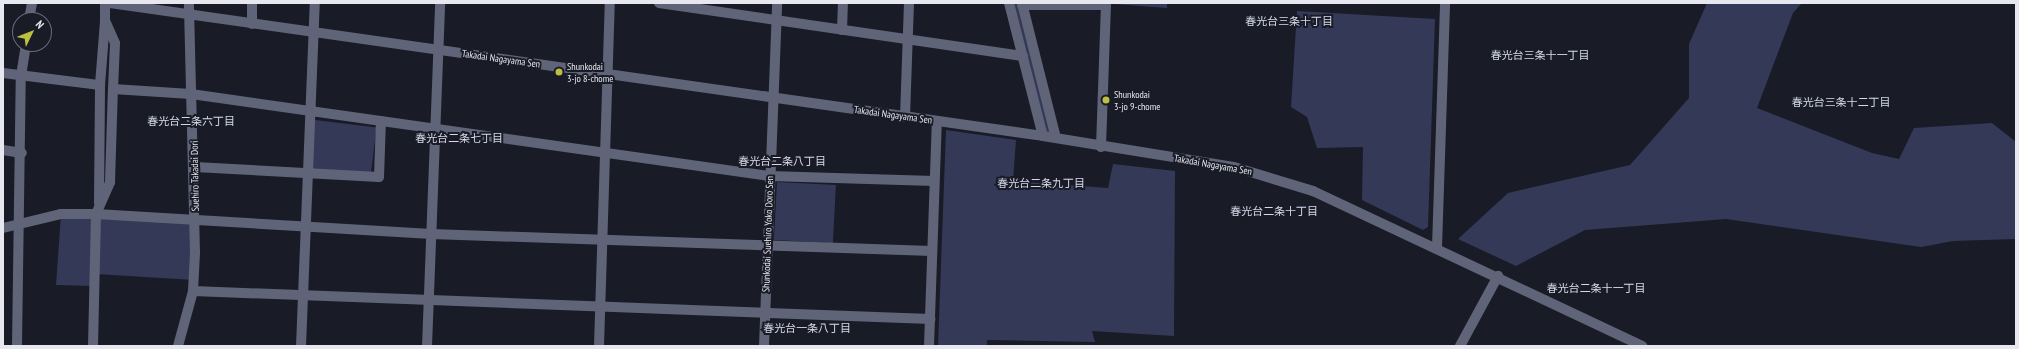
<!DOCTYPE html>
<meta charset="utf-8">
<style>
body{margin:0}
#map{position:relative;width:2019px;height:349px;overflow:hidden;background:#191b26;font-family:"PT Sans Narrow","Noto Sans JP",sans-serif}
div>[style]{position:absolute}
.green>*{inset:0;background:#353958;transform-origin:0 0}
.minor>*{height:10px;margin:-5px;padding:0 5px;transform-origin:5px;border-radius:5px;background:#606478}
.dots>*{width:11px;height:11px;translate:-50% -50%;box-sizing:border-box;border:2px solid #191b26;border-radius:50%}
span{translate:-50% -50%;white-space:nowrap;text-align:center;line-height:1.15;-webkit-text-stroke:4px #191b26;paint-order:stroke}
.street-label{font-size:10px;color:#e6e7ef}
.poi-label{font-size:10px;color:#e6e7ef}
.left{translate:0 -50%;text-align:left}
.neighbourhood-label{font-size:11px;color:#d6d9e9}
.frame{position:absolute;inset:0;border:4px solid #e6e7ef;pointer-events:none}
.north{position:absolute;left:12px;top:12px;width:40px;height:40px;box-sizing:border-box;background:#191b26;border:1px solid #6b6d76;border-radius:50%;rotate:47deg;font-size:11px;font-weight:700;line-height:16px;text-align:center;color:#e6e7ef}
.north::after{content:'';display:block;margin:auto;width:14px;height:18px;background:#bdbf43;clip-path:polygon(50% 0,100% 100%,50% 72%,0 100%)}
</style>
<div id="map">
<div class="green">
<i style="clip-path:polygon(1012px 3px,1022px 3px,1055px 131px,1047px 133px)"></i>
<i style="clip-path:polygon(1114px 3px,1167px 3px,1167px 8px,1114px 4px)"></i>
<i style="clip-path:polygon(1707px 3px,1802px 3px,1793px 13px,1757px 108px,1872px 153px,1899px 159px,1914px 128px,1992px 123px,2016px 142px,2016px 239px,1953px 241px,1921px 247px,1726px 219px,1585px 230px,1516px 266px,1458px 239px,1508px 193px,1630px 165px,1689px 98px,1689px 44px)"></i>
<i style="clip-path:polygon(1297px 11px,1435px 19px,1428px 227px,1423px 230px,1362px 200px,1363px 147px,1317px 148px,1307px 117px,1291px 107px)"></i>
<i style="left:315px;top:120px;width:62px;height:49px;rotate:7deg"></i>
<i style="clip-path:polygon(946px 130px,1016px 140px,1013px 181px,1108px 188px,1113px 164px,1175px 171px,1174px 336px,1092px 331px,1095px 342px,987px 340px,987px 346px,938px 346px)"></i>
<i style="left:777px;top:182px;width:59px;height:58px;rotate:3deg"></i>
<i style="clip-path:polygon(61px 214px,196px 221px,194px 280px,96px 274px,95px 286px,56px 285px)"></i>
</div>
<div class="minor">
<i style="left:110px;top:3px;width:942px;rotate:8.11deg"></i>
<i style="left:1043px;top:136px;width:193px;rotate:9.2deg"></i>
<i style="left:1234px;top:167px;width:83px;rotate:16.9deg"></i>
<i style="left:1313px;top:191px;width:364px;rotate:25.2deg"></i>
<i style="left:659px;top:3px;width:368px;rotate:8.3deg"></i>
<i style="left:1009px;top:3px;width:137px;rotate:75.7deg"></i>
<i style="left:1022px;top:3px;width:139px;rotate:75.9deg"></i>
<i style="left:1022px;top:5px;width:84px"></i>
<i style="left:29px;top:20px;width:17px;rotate:-80deg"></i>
<i style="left:252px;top:24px;width:21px;rotate:-90deg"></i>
<i style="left:842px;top:30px;width:27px;rotate:-88deg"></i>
<i style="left:3px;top:73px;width:98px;rotate:7.1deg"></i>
<i style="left:113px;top:89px;width:78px;rotate:3.7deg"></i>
<i style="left:191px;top:94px;width:584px;rotate:8.07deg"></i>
<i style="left:769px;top:176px;width:165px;rotate:1.7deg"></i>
<i style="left:905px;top:117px;width:114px;rotate:-88deg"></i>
<i style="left:1101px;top:147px;width:144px;rotate:-88deg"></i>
<i style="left:3px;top:150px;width:19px;rotate:9deg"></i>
<i style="left:195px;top:167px;width:184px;rotate:3.1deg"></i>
<i style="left:379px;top:177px;width:56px;rotate:-88deg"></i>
<i style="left:99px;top:203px;width:118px;rotate:-89.5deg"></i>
<i style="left:100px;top:85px;width:64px;rotate:-85.5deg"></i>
<i style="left:3px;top:228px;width:60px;rotate:-13.6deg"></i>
<i style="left:61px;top:214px;width:35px"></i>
<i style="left:96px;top:214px;width:336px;rotate:3.4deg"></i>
<i style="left:431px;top:234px;width:501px;rotate:1.94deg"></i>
<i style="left:1437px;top:247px;width:244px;rotate:-88.1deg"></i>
<i style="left:193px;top:291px;width:738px;rotate:2.18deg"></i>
<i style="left:17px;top:346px;width:270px;rotate:-89.2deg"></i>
<i style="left:21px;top:76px;width:32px;rotate:-81deg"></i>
<i style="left:93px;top:346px;width:132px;rotate:-88.7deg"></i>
<i style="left:96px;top:214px;width:35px;rotate:-66deg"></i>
<i style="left:110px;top:182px;width:93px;rotate:-88.2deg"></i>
<i style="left:113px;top:89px;width:46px;rotate:-87.5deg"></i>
<i style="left:115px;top:43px;width:24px;rotate:-114deg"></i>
<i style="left:105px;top:21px;width:18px;rotate:-90deg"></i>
<i style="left:178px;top:346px;width:57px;rotate:-74.7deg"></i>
<i style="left:193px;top:291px;width:38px;rotate:-87deg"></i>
<i style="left:195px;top:253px;width:250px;rotate:-91.4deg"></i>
<i style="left:301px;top:346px;width:343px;rotate:-87.7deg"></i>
<i style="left:427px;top:346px;width:343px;rotate:-87.8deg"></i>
<i style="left:599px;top:346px;width:343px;rotate:-88.2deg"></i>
<i style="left:764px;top:346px;width:343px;rotate:-87.8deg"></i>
<i style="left:929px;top:346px;width:224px;rotate:-88deg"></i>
<i style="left:1460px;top:346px;width:80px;rotate:-61.5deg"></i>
</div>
<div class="dots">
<i style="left:559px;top:72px;background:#bdbf43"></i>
<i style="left:1106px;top:100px;background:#bdbf43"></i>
</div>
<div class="street-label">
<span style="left:501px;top:59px;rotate:8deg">Takadai Nagayama Sen</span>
<span style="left:893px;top:115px;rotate:8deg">Takadai Nagayama Sen</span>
<span style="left:1213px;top:165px;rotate:10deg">Takadai Nagayama Sen</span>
<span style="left:195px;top:176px;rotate:-91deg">Suehiro Takadai Dori</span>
<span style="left:768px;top:234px;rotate:-88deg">Shunkodai Suehiro Yoko Doro Sen</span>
</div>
<div class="poi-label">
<span class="left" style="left:567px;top:72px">Shunkodai<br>3-jo 8-chome</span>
<span class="left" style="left:1114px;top:100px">Shunkodai<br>3-jo 9-chome</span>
</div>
<div class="neighbourhood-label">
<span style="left:1289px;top:21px">春光台三条十丁目</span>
<span style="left:1540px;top:55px">春光台三条十一丁目</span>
<span style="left:1841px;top:102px">春光台三条十二丁目</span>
<span style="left:191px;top:121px">春光台二条六丁目</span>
<span style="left:459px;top:138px">春光台二条七丁目</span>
<span style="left:782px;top:161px">春光台二条八丁目</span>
<span style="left:1041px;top:183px">春光台二条九丁目</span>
<span style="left:1274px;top:211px">春光台二条十丁目</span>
<span style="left:1596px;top:288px">春光台二条十一丁目</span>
<span style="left:807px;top:328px">春光台一条八丁目</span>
</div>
<div class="frame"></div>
<div class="north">N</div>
</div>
